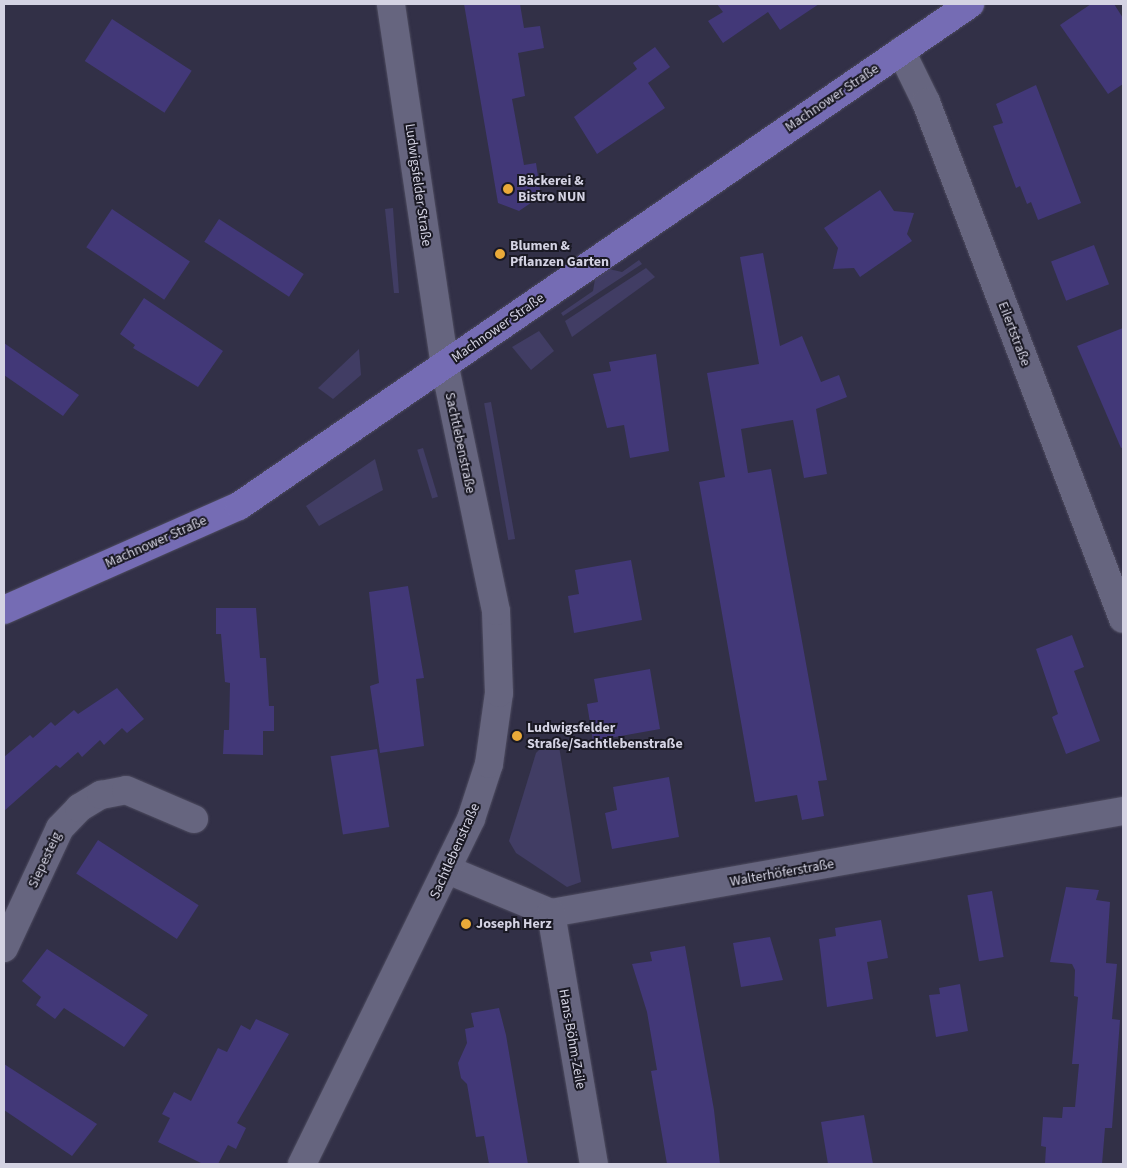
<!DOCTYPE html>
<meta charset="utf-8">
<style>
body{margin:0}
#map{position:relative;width:1127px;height:1168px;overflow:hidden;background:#323047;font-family:"Source Sans 3",sans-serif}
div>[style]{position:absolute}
.green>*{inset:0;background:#413d64;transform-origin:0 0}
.building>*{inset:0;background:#423878;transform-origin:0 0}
.roads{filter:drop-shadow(0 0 1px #4e4c60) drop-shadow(0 0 1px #4e4c60)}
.minor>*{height:28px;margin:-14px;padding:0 14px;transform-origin:14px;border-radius:14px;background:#66657f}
.major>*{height:28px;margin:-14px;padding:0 14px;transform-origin:14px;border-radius:14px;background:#756cb4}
.dots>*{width:14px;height:14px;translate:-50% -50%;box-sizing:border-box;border:2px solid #1a1924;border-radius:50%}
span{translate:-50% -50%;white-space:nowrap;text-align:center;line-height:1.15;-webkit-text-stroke:4px #1a1924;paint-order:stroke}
.street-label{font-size:14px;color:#d4d3e3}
.poi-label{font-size:14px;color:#d4d3e3;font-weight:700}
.left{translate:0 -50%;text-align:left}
.frame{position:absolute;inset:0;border:5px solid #d4d3e3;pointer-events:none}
</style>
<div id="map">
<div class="green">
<i style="clip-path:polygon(393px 208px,399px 293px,394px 293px,385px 209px)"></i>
<i style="clip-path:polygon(639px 260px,642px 264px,563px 316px,561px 313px,593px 291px,595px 279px,609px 269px,622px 272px)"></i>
<i style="clip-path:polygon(646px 268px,655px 277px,572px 337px,565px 321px)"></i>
<i style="clip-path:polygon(539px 331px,554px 351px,531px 370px,512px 347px)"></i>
<i style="clip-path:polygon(359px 349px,361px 375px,333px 399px,318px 388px)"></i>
<i style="left:491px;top:402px;width:139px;height:7px;rotate:80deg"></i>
<i style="left:423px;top:448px;width:51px;height:6px;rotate:73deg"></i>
<i style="clip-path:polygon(375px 459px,383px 490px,319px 526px,306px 506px)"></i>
<i style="clip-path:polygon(559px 746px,581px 882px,567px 887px,516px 853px,509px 841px,536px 753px,541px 748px)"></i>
</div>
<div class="building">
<i style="clip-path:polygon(464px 4px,520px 4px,524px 28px,540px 26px,544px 48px,518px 53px,525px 96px,512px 99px,524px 165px,536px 163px,541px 196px,519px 211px,498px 203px)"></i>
<i style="clip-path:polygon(717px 4px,819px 4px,780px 30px,768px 12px,723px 43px,708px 21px,723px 12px)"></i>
<i style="clip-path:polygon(1091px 4px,1114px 4px,1123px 18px,1123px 84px,1108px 94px,1060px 25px)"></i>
<i style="left:112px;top:19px;width:95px;height:50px;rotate:33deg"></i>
<i style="clip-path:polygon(655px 47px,670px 67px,648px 83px,665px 108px,597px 154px,574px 117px,637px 69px,633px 63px)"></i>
<i style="clip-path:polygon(1036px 85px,1081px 203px,1038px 220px,1031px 202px,1027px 204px,1020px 186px,1016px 188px,993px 126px,1003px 123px,996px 104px)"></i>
<i style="clip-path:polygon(880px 190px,894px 211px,914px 213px,907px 234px,912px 241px,860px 277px,854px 268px,833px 269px,838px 248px,824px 228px)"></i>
<i style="left:112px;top:209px;width:94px;height:46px;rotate:34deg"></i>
<i style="left:219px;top:219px;width:101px;height:27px;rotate:33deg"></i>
<i style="left:1094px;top:245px;width:42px;height:46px;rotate:69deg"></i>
<i style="clip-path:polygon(763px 253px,780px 346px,802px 336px,821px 382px,839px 375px,847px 397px,816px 409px,827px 474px,804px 478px,793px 420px,741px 429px,748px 473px,771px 469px,827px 780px,818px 781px,824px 816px,802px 820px,797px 795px,755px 802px,699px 482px,725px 477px,707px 373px,759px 364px,740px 257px)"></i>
<i style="clip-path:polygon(144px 298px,223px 351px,198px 387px,133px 348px,135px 345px,120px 334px)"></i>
<i style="clip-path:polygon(1123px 328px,1123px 447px,1121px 448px,1077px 346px)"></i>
<i style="clip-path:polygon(4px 343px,79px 395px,63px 416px,4px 375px)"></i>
<i style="clip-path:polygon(656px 354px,669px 451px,630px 458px,624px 425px,607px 428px,593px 374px,611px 371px,609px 362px)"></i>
<i style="clip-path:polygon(631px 560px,642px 620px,574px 633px,568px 596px,579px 594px,575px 570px)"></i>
<i style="clip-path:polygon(408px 586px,424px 678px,416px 679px,424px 746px,380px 753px,370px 686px,379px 683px,369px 592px)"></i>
<i style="clip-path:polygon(216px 608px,256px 608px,260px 658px,266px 658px,269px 706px,274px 706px,274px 731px,263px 731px,263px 755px,223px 754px,224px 730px,229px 730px,230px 683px,225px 682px,221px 634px,216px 634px)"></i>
<i style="clip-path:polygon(1072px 635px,1084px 667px,1074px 671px,1100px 741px,1066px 754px,1052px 717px,1058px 714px,1036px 649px)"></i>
<i style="clip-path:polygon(650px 669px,660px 729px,593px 741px,587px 704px,598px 702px,594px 679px)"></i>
<i style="clip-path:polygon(117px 688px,144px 719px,127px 733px,122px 728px,104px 745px,100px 740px,82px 757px,78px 752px,60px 768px,56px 765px,4px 811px,4px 757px,30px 735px,33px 738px,51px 722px,55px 726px,74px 710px,78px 714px)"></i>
<i style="left:377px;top:749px;width:79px;height:47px;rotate:81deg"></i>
<i style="clip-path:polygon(669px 777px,679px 837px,612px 849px,605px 813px,617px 810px,613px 787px)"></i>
<i style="left:98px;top:840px;width:120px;height:40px;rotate:33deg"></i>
<i style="clip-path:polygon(1066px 887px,1099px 890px,1096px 900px,1110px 902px,1106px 963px,1117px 964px,1112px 1019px,1120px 1020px,1112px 1128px,1105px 1128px,1102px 1164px,1045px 1164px,1046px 1147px,1041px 1146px,1043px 1117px,1062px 1118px,1063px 1107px,1075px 1107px,1079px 1064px,1072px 1064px,1078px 997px,1074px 996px,1075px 970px,1072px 964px,1050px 962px)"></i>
<i style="left:992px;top:891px;width:67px;height:25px;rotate:80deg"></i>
<i style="clip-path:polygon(881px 920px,888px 958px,867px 962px,873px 999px,827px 1007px,819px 939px,836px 936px,835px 928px)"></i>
<i style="clip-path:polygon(770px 937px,783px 980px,741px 987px,733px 943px)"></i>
<i style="clip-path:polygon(685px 946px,714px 1110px,720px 1164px,667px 1164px,651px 1071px,657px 1070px,647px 1012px,632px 964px,652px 961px,650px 952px)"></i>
<i style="clip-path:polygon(47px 949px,148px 1015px,124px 1047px,64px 1008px,55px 1019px,36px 1005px,41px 997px,22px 981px)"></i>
<i style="clip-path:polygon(960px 984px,968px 1031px,936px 1037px,929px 995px,940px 994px,939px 988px)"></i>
<i style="clip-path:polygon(499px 1008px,506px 1035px,528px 1164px,489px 1164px,484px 1136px,476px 1137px,467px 1084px,461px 1078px,458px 1063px,467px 1043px,465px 1029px,474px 1027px,471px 1013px)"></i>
<i style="clip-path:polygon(256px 1019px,289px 1034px,237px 1123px,246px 1128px,236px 1149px,228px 1145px,218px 1164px,203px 1164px,158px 1142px,170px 1118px,162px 1114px,174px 1092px,191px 1101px,218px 1048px,227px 1052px,241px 1025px,250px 1030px)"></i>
<i style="clip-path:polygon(4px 1064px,97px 1124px,72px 1156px,4px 1110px)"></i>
<i style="clip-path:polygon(864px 1115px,873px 1164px,828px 1164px,821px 1122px)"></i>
</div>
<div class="roads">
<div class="minor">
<i style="left:901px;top:51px;width:57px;rotate:63.9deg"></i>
<i style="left:926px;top:102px;width:553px;rotate:69.14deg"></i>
<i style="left:448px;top:870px;width:112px;rotate:22.7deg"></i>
<i style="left:551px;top:913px;width:581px;rotate:-10.11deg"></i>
<i style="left:551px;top:913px;width:255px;rotate:80.3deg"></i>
<i style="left:4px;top:948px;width:132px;rotate:-65deg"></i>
<i style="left:60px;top:828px;width:28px;rotate:-46deg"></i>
<i style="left:79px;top:808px;width:26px;rotate:-31deg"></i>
<i style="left:101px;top:795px;width:25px;rotate:-11deg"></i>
<i style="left:126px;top:790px;width:74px;rotate:23.1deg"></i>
<i style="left:302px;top:1164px;width:384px;rotate:-63.9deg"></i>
<i style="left:471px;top:819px;width:58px;rotate:-71.9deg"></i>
<i style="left:489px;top:764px;width:72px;rotate:-82deg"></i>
<i style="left:499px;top:693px;width:82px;rotate:-92.1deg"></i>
<i style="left:496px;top:611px;width:250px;rotate:-101.8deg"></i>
<i style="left:445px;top:366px;width:366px;rotate:-98.5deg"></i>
</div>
<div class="major">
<i style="left:4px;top:610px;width:257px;rotate:-23.9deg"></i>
<i style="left:239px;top:506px;width:887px;rotate:-34.48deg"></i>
</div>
</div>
<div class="dots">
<i style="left:508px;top:189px;background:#eaaa39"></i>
<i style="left:500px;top:254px;background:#eaaa39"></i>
<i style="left:517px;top:736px;background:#eaaa39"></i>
<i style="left:466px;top:924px;background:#eaaa39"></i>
</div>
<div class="street-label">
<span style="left:832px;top:98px;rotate:-34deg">Machnower Straße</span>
<span style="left:418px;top:185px;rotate:82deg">Ludwigsfelder Straße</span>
<span style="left:498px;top:328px;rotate:-35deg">Machnower Straße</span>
<span style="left:1014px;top:334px;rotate:69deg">Eilertstraße</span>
<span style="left:460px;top:443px;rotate:78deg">Sachtlebenstraße</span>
<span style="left:156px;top:542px;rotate:-24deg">Machnower Straße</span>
<span style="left:455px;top:851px;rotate:-66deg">Sachtlebenstraße</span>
<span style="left:45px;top:860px;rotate:-65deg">Siepesteig</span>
<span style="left:782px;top:873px;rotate:-10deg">Walterhöferstraße</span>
<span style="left:572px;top:1039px;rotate:80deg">Hans-Böhm-Zeile</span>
</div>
<div class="poi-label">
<span class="left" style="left:518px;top:189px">Bäckerei &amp;<br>Bistro NUN</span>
<span class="left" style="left:510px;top:254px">Blumen &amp;<br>Pflanzen Garten</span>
<span class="left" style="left:527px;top:736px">Ludwigsfelder<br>Straße/Sachtlebenstraße</span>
<span class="left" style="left:476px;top:924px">Joseph Herz</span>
</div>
<div class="frame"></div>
</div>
